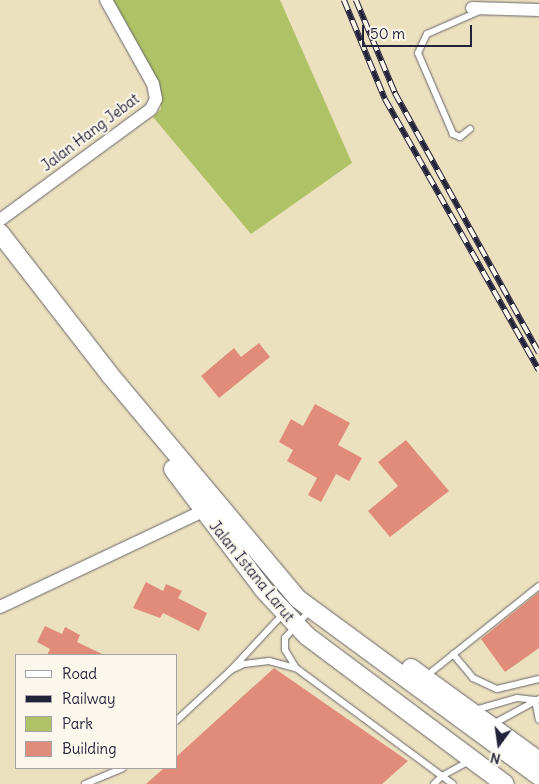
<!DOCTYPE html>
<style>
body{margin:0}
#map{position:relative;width:539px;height:784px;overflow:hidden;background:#ebe1bf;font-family:Delius,sans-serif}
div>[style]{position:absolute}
.green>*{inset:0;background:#afc265}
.building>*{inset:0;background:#e18c7a}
.roads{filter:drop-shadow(0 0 1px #686569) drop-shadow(0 0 1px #686569)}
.lane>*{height:6px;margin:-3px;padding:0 3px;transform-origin:3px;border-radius:3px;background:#fff}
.street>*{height:12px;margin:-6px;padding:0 6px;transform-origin:6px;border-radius:6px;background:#fff}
.secondary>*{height:18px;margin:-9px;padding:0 9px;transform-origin:9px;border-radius:9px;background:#fff}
.rail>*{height:5.5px;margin-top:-2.75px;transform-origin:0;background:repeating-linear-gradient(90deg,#fbf7ec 0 11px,#22223b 0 22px);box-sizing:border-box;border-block:1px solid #22223b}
span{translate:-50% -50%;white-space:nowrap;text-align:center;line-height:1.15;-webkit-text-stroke:4.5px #fbf7ec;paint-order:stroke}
.street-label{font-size:15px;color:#22223b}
.legend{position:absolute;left:15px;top:654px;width:162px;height:115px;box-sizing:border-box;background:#fbf7ec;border:1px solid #a4a2a5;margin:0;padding:6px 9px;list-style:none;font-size:15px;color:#22223b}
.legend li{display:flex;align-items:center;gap:10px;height:25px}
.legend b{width:25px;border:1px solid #a4a2a5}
.north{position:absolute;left:474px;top:719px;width:50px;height:50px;-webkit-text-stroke:4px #fbf7ec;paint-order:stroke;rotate:194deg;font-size:14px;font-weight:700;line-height:20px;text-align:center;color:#22223b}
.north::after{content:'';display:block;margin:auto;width:18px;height:22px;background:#22223b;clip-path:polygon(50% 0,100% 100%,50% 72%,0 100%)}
.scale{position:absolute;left:362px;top:25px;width:110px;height:22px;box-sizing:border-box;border:2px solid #22223b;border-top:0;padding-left:6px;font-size:15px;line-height:18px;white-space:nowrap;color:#22223b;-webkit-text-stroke:4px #fbf7ec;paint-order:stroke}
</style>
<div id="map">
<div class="green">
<i style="clip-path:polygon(110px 0,280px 0,352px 163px,251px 234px,153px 117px,161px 109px,160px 89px)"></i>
</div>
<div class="building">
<i style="clip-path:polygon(259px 343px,270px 357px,219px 398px,201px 376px,234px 348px,241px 357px)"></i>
<i style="clip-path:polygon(315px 404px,350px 423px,338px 445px,362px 458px,349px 481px,336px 474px,321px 502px,308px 495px,317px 478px,287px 461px,293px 450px,279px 442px,291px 419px,303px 426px)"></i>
<i style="clip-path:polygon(406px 440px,449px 491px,390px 537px,368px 511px,398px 486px,378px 462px)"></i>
<i style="clip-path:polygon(146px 582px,163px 591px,166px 584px,182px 591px,178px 598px,207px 613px,199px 631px,163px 613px,160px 618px,133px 608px)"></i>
<i style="clip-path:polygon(539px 592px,539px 648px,505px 672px,481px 639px)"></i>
<i style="clip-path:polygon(45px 626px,62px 634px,65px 627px,80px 635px,77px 642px,104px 655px,47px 655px,50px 649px,37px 642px)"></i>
<i style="clip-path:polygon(274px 668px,408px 761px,382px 784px,146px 784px,164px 768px,176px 768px,176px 757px)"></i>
</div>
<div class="roads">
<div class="lane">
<i style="left:470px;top:129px;width:13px;rotate:141deg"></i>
<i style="left:460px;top:137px;width:8px;rotate:-157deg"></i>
<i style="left:453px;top:134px;width:88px;rotate:-113.4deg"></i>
<i style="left:418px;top:53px;width:21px;rotate:-65deg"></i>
<i style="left:427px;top:34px;width:58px;rotate:-23.5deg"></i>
<i style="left:453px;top:654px;width:31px;rotate:50deg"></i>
<i style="left:473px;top:678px;width:26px;rotate:25deg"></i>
<i style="left:497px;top:689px;width:43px;rotate:-13.4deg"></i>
<i style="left:296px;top:668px;width:21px;rotate:-121deg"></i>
<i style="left:285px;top:650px;width:12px;rotate:-90deg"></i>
<i style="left:285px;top:638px;width:38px;rotate:-48deg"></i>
<i style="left:231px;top:670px;width:14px;rotate:-25deg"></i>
<i style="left:244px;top:664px;width:25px;rotate:-7deg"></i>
<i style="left:269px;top:661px;width:28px;rotate:15deg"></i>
<i style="left:296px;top:668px;width:195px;rotate:36.5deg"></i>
<i style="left:425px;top:677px;width:146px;rotate:-38.6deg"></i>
<i style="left:535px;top:700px;width:20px;rotate:79deg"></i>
<i style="left:475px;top:710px;width:44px;rotate:-15.9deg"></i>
<i style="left:517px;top:698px;width:18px;rotate:6deg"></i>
<i style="left:176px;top:721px;width:75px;rotate:-42.8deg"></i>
<i style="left:231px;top:670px;width:76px;rotate:-47.1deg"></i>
<i style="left:493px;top:724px;width:52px;rotate:-28.5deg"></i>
<i style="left:85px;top:784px;width:41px;rotate:-22.8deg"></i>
<i style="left:434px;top:784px;width:11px;rotate:-45deg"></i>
<i style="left:442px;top:776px;width:33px;rotate:-29deg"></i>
</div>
<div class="street">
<i style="left:472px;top:8px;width:67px;rotate:1.7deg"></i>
<i style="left:0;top:220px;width:187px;rotate:-36.3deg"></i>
<i style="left:151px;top:109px;width:11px;rotate:-63deg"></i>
<i style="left:156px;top:99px;width:15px;rotate:-101deg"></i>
<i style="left:153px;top:84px;width:96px;rotate:-119.2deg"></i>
<i style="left:0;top:607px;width:225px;rotate:-25.3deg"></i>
</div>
<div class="secondary">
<i style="left:0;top:233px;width:180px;rotate:52.2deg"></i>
<i style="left:110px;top:375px;width:292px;rotate:50deg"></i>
<i style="left:298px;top:599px;width:299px;rotate:36.3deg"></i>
<i style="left:173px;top:469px;width:150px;rotate:53.1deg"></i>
<i style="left:263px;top:589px;width:64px;rotate:46.9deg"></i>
<i style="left:307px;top:636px;width:247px;rotate:36.8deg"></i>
<i style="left:411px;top:668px;width:158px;rotate:36deg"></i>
</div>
</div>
<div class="rail">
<i style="left:344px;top:0;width:107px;rotate:67.5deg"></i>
<i style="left:385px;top:99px;width:312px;rotate:60.4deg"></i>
<i style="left:356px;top:0;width:101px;rotate:67.2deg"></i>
<i style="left:395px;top:93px;width:297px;rotate:61deg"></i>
</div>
<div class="street-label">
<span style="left:90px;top:132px;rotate:-37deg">Jalan Hang Jebat</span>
<span style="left:252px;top:571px;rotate:51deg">Jalan Istana Larut</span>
</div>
<ul class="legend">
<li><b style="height:6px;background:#fff"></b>Road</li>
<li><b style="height:6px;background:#22223b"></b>Railway</li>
<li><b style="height:14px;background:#afc265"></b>Park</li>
<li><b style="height:14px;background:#e18c7a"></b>Building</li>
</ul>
<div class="north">N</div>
<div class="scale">50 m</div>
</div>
